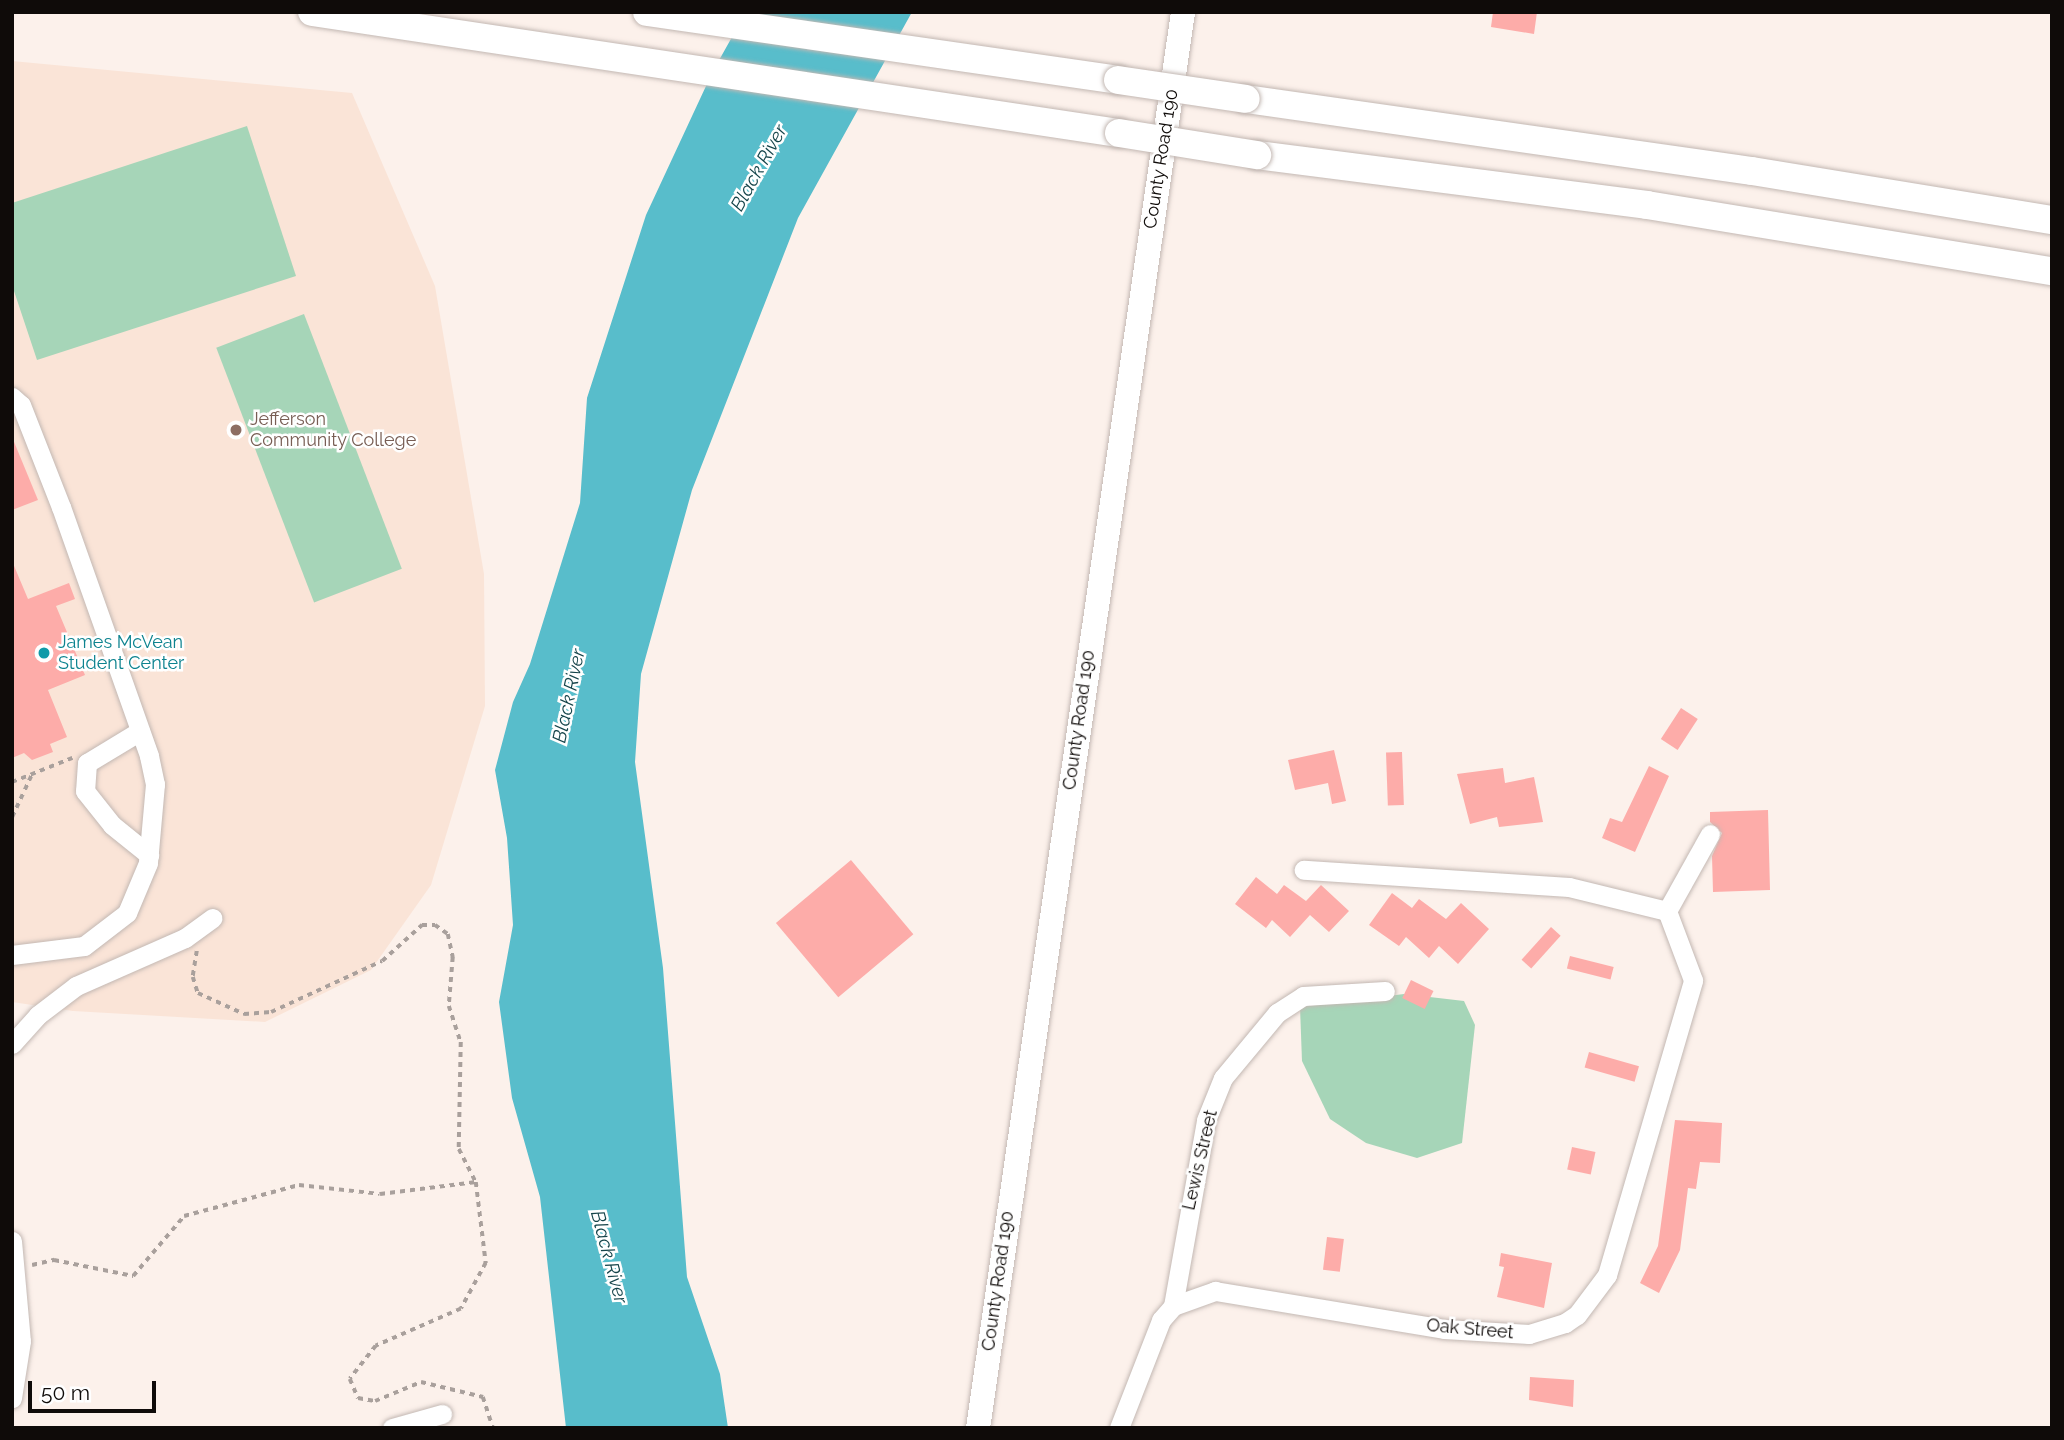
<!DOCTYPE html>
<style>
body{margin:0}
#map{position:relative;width:2064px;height:1440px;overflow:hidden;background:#fcf1eb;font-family:Raleway,sans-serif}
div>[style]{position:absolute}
.education>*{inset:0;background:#fae4d7}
.green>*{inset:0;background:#a6d5b8;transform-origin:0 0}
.water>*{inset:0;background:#58bdcb}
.building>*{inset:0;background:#fdaca9;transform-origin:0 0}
.path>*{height:3.5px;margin-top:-1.75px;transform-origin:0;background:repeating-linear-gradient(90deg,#a9a09c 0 5px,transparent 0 10px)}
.roads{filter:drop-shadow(0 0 2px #c3b8b3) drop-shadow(0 0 2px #c3b8b3)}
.minor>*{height:19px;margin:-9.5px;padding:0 9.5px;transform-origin:9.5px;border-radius:9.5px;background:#fff}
.major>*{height:24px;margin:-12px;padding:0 12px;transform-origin:12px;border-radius:12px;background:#fff}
.highway>*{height:28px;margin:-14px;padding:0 14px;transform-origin:14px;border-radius:14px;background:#fff}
.bridges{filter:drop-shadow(0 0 2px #c3b8b3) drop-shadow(0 0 2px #c3b8b3)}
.highway-bridge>*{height:28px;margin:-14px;padding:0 14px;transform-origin:14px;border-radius:14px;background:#fff}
.dots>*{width:19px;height:19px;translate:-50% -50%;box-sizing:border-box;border:4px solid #fff;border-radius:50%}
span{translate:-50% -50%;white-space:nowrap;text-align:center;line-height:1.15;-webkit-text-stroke:5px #fff;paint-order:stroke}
.street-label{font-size:18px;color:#0f0b09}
.education-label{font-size:18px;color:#785e54}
.left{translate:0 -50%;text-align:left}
.culture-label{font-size:18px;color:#0d838f}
.water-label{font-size:19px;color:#15444a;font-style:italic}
.frame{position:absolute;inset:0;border:14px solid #0f0b09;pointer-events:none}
.scale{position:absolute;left:28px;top:1381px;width:128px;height:32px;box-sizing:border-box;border:4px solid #0f0b09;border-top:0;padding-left:9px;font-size:21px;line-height:24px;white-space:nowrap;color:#0f0b09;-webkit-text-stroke:5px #fff;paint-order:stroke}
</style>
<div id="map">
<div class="education">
<i style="clip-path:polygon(12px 61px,352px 93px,435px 286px,484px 574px,485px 706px,431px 885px,371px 970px,265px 1022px,73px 1011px,12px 1002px)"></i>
</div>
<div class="green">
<i style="clip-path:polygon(247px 126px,296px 276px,37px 360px,12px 285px,12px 203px)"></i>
<i style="left:304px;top:314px;width:273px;height:94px;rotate:69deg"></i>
<i style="clip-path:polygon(1404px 994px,1464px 1001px,1475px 1025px,1462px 1143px,1417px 1158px,1366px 1143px,1330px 1119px,1302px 1061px,1300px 1007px)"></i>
</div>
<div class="water">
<i style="clip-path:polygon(746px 12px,912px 12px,798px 218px,692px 490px,641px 674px,635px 762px,663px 968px,687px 1277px,720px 1374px,728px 1428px,566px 1428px,540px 1197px,512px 1098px,499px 1002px,513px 925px,507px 838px,495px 770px,513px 702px,530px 664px,580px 503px,587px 398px,646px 215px,713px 71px)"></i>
</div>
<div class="building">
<i style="clip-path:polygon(1493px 12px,1537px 12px,1534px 34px,1491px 27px)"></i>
<i style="clip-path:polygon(12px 437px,38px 500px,12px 510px)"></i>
<i style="clip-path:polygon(12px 561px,28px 599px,69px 583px,75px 599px,56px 606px,85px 675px,48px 690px,67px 737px,50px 744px,53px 752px,32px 760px,24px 753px,12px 758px)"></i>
<i style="left:1681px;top:708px;width:20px;height:37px;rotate:33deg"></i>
<i style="clip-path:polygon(1334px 750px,1346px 801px,1332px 804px,1328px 783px,1295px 790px,1288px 760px)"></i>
<i style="left:1402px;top:752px;width:53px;height:16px;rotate:88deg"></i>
<i style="clip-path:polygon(1649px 766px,1669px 776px,1635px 852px,1602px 838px,1610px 818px,1622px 822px)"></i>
<i style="clip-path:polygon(1503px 768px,1505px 783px,1534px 777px,1543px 822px,1499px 827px,1497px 817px,1470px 824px,1457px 774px)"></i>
<i style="clip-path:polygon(1768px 810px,1770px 890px,1713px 892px,1712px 856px,1722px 833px,1710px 822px,1710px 812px)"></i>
<i style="left:851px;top:860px;width:97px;height:98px;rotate:50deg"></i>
<i style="clip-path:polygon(1256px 877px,1277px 894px,1284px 885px,1306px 901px,1321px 885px,1349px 911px,1329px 932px,1310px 915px,1290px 937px,1272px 920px,1266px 928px,1235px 904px)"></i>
<i style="clip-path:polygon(1392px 893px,1412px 908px,1419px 899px,1446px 919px,1461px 903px,1489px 929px,1458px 964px,1439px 946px,1429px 958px,1406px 937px,1399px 946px,1369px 925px)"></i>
<i style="left:1551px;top:927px;width:13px;height:44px;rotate:42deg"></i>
<i style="left:1570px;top:956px;width:45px;height:13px;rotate:14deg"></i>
<i style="left:1411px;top:980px;width:25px;height:20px;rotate:26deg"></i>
<i style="left:1589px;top:1052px;width:52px;height:16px;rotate:16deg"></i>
<i style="clip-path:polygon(1675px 1120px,1722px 1123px,1720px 1163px,1700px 1162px,1696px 1189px,1688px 1188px,1680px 1250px,1659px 1293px,1640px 1283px,1658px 1246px)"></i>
<i style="left:1572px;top:1147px;width:24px;height:23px;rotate:12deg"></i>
<i style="left:1327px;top:1237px;width:17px;height:33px;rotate:7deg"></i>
<i style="clip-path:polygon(1501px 1253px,1552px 1263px,1544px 1308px,1497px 1297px,1504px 1267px,1499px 1266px)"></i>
<i style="clip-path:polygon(1530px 1377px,1574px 1380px,1573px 1407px,1529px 1400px)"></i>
</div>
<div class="path">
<i style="left:12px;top:782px;width:65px;rotate:-21.8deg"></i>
<i style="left:12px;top:817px;width:47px;rotate:-65.1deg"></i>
<i style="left:197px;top:951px;width:26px;rotate:99deg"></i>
<i style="left:193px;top:977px;width:17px;rotate:73deg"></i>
<i style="left:198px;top:993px;width:51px;rotate:24.5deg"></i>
<i style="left:244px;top:1014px;width:27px;rotate:-4deg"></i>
<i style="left:271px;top:1012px;width:122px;rotate:-24.7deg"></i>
<i style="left:382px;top:961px;width:54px;rotate:-42deg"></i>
<i style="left:422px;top:925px;width:13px"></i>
<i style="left:435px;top:925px;width:16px;rotate:35deg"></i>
<i style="left:448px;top:934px;width:24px;rotate:78deg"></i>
<i style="left:453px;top:957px;width:49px;rotate:94.7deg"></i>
<i style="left:449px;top:1006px;width:38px;rotate:72deg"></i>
<i style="left:461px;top:1042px;width:107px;rotate:91.1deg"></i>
<i style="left:459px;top:1149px;width:37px;rotate:63deg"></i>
<i style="left:476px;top:1182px;width:82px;rotate:83deg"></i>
<i style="left:486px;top:1263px;width:52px;rotate:118.5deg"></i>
<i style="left:461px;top:1309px;width:93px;rotate:156.5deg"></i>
<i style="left:376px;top:1346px;width:42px;rotate:128.2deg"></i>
<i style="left:350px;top:1379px;width:21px;rotate:67deg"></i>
<i style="left:358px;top:1398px;width:17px;rotate:10deg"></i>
<i style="left:375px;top:1401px;width:50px;rotate:-22.4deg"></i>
<i style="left:421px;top:1382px;width:64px;rotate:13.6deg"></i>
<i style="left:483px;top:1397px;width:33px;rotate:72deg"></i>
<i style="left:32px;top:1265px;width:23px;rotate:-13deg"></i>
<i style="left:54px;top:1260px;width:81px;rotate:11.4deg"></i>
<i style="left:133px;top:1276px;width:79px;rotate:-49.6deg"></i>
<i style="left:184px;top:1216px;width:119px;rotate:-15.1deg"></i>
<i style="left:299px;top:1185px;width:81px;rotate:6.3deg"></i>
<i style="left:380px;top:1194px;width:97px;rotate:-7.1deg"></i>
</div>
<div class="roads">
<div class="minor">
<i style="left:12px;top:397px;width:12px;rotate:42deg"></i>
<i style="left:21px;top:405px;width:110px;rotate:68.6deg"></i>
<i style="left:61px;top:507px;width:264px;rotate:70.5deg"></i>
<i style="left:149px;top:756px;width:29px;rotate:78deg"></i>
<i style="left:155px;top:784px;width:79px;rotate:95.1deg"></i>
<i style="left:148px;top:863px;width:54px;rotate:112.8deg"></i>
<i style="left:127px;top:913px;width:54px;rotate:142.5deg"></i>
<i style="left:84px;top:946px;width:73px;rotate:172.9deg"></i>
<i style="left:140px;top:731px;width:62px;rotate:148.9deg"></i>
<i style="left:87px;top:763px;width:28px;rotate:94deg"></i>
<i style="left:85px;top:791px;width:43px;rotate:51.5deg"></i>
<i style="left:112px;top:825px;width:48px;rotate:39deg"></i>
<i style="left:1667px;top:911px;width:88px;rotate:-60.8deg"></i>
<i style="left:12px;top:1044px;width:39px;rotate:-48deg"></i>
<i style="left:38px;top:1015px;width:48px;rotate:-37.3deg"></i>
<i style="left:76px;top:986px;width:119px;rotate:-23.8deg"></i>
<i style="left:185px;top:938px;width:34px;rotate:-36deg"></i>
<i style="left:12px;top:1241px;width:100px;rotate:84.9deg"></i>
<i style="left:21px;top:1341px;width:58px;rotate:99deg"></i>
<i style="left:1173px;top:1306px;width:45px;rotate:-19.7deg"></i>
<i style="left:1215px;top:1291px;width:232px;rotate:9.4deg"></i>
<i style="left:1444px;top:1329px;width:85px;rotate:3.4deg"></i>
<i style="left:1529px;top:1334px;width:38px;rotate:-17deg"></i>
<i style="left:1565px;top:1323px;width:14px;rotate:-34deg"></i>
<i style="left:1577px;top:1315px;width:50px;rotate:-53.1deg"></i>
<i style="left:1607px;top:1275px;width:307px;rotate:-73.7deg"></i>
<i style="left:1693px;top:980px;width:74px;rotate:-110.6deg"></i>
<i style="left:1667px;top:911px;width:101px;rotate:-166.2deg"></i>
<i style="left:1569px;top:887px;width:266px;rotate:-176.3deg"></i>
<i style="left:392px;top:1428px;width:52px;rotate:-15.6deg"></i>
<i style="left:1119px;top:1428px;width:116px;rotate:-68.7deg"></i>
<i style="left:1161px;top:1320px;width:18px;rotate:-49deg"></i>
<i style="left:1173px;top:1306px;width:189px;rotate:-79.9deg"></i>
<i style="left:1206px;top:1120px;width:45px;rotate:-68deg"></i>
<i style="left:1223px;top:1078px;width:85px;rotate:-50.3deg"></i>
<i style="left:1277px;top:1013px;width:31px;rotate:-33deg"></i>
<i style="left:1303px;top:996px;width:82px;rotate:-3.5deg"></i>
</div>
<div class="major">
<i style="left:978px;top:1428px;width:1431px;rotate:-81.76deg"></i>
</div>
<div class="highway">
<i style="left:312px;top:12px;width:816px;rotate:8.53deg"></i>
<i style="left:647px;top:12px;width:476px;rotate:8.2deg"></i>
<i style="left:1246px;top:99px;width:511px;rotate:8.1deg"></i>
<i style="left:1752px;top:171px;width:304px;rotate:9.3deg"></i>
<i style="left:1257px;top:155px;width:393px;rotate:7.3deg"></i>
<i style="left:1647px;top:205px;width:410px;rotate:9.3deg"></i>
</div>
</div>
<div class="bridges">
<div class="highway-bridge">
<i style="left:1118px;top:80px;width:129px;rotate:8.4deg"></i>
<i style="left:1119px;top:133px;width:140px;rotate:9.1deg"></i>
</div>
</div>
<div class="dots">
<i style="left:236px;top:430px;background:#8d6e63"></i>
<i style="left:44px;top:653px;background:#0f9aa8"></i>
</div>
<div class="street-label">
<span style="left:1161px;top:159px;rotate:-81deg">County Road 190</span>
<span style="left:1079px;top:720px;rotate:-82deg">County Road 190</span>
<span style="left:1200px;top:1160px;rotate:-77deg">Lewis Street</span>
<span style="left:998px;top:1281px;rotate:-82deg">County Road 190</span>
<span style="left:1470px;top:1329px;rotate:5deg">Oak Street</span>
</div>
<div class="education-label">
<span class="left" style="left:250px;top:430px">Jefferson<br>Community College</span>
</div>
<div class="culture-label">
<span class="left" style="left:58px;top:653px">James McVean<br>Student Center</span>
</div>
<div class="water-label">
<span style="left:759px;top:168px;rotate:-61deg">Black River</span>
<span style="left:569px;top:696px;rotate:-78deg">Black River</span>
<span style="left:609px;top:1257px;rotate:75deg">Black River</span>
</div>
<div class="frame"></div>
<div class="scale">50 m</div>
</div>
